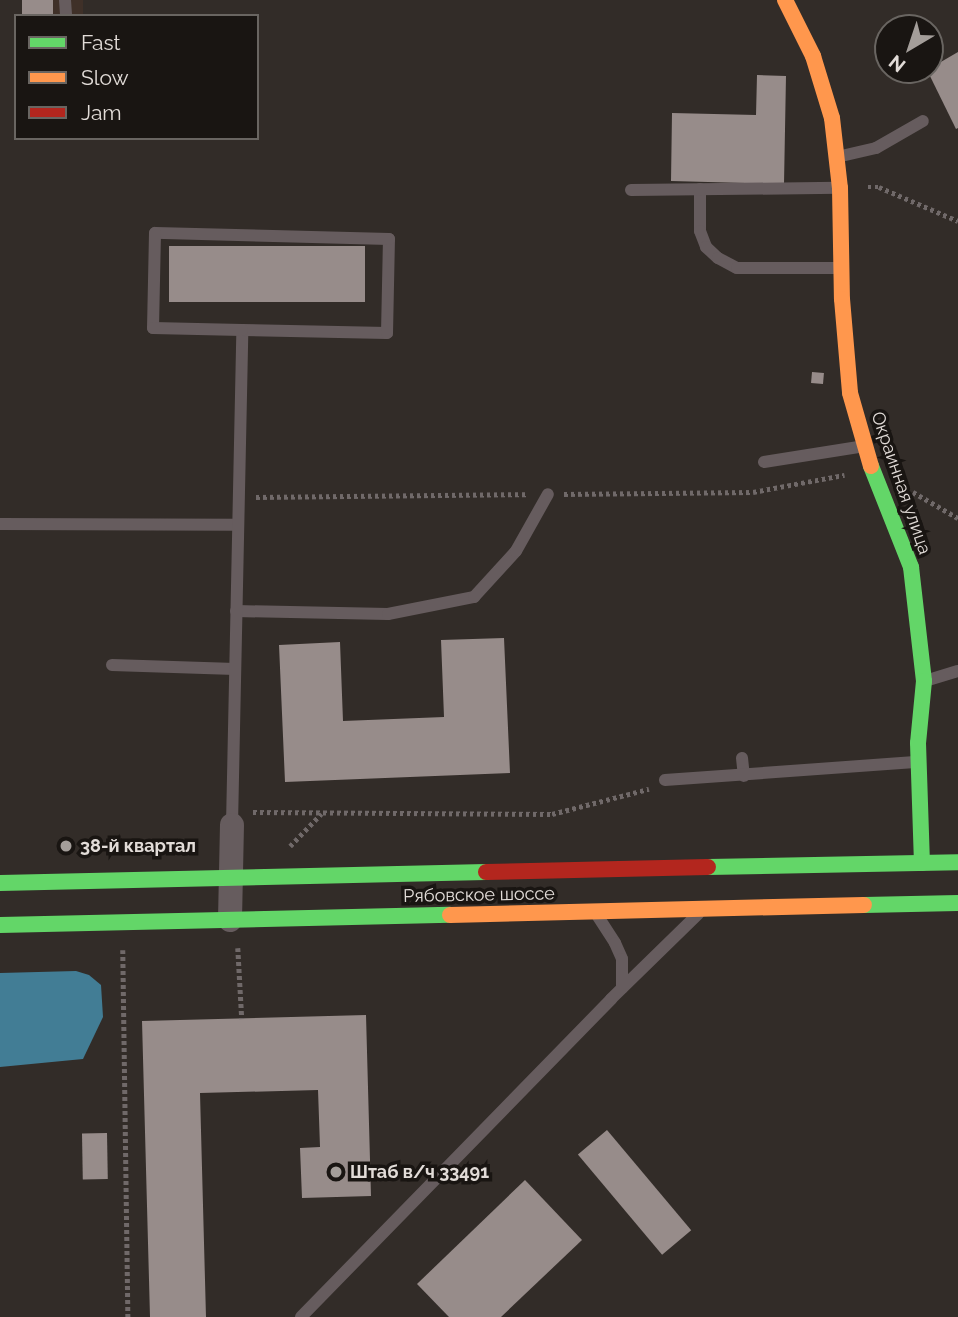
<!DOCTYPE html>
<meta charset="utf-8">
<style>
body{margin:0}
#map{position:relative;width:958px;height:1317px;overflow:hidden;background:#322c28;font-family:Raleway,sans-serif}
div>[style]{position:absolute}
.built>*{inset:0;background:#3f3028;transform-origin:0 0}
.water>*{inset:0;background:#427d95}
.building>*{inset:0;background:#978c8a;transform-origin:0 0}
.path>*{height:4.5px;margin-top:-2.25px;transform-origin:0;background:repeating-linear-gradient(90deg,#706969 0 3.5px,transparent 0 7px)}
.lane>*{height:12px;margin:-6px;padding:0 6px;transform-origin:6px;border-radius:6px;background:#665c5e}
.street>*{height:24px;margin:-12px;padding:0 12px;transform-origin:12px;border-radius:12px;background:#665c5e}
.fast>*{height:16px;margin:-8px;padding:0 8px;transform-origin:8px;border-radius:8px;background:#63d668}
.slow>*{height:16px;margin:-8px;padding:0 8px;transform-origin:8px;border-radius:8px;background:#ff974d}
.jam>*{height:16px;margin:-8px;padding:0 8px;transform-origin:8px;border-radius:8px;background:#b3261e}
.dots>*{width:19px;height:19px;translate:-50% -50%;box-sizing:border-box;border:4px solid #191512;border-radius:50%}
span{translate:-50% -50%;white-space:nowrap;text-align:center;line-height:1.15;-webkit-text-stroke:7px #191512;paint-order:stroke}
.street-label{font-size:18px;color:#e2dcd8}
.poi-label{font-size:18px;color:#e2dcd8;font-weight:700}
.left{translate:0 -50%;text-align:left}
.legend{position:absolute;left:14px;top:14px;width:245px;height:126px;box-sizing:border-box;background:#191512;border:2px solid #696561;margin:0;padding:9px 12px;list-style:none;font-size:21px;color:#e2dcd8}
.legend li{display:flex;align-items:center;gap:14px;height:35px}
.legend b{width:35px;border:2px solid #696561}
.north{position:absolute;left:874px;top:14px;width:70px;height:70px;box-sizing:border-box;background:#191512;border:2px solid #696561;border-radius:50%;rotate:219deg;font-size:19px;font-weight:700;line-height:28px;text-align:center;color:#e2dcd8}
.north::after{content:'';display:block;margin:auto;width:24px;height:32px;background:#a49e9a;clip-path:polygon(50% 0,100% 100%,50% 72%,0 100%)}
</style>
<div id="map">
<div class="built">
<i style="left:22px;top:0;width:61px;height:16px"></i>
</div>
<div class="water">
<i style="clip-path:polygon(76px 971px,89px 975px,101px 985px,103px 1017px,83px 1059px,0 1067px,0 973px)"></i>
</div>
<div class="building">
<i style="left:22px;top:0;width:31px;height:16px"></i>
<i style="clip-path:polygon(958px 52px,958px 128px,956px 129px,927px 70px)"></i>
<i style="clip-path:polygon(757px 75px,786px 76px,784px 184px,671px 181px,672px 113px,756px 115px)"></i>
<i style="left:169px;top:246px;width:196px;height:56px"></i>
<i style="left:812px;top:372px;width:12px;height:11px;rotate:5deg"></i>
<i style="clip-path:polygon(504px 638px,510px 773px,285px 782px,279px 645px,340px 642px,343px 721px,444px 717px,441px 640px)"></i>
<i style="clip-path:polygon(366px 1015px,371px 1196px,302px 1198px,300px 1148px,320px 1147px,318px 1090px,200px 1093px,206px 1317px,150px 1317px,142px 1021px)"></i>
<i style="left:607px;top:1130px;width:131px;height:38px;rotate:50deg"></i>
<i style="left:107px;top:1133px;width:46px;height:25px;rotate:89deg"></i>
<i style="clip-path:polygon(525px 1180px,582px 1240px,501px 1317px,449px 1317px,417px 1284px)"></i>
</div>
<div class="path">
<i style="left:868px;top:187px;width:11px"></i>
<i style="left:879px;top:187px;width:86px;rotate:23.3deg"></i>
<i style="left:913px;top:492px;width:52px;rotate:30deg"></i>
<i style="left:564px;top:494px;width:189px;rotate:-0.6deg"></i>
<i style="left:753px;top:492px;width:93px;rotate:-10.6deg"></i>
<i style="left:256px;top:497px;width:271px;rotate:-0.6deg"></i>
<i style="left:253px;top:812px;width:299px;rotate:0.4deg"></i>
<i style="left:552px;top:814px;width:100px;rotate:-14.5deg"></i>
<i style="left:290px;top:846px;width:45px;rotate:-45.9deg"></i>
<i style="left:238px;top:948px;width:71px;rotate:86.8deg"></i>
<i style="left:123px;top:950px;width:367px;rotate:89.2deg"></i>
</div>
<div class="lane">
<i style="left:65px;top:0;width:16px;rotate:86deg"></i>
<i style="left:837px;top:157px;width:40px;rotate:-13deg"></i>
<i style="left:876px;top:148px;width:54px;rotate:-29.9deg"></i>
<i style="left:700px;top:189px;width:42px;rotate:90deg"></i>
<i style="left:700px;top:231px;width:17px;rotate:69deg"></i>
<i style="left:706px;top:247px;width:16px;rotate:43deg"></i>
<i style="left:718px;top:258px;width:21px;rotate:28deg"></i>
<i style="left:737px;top:268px;width:102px"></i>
<i style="left:631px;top:190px;width:208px;rotate:-0.6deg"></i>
<i style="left:764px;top:462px;width:102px;rotate:-9deg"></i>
<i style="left:0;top:524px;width:238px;rotate:0.2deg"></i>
<i style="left:236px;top:611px;width:152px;rotate:1.1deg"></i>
<i style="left:388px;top:614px;width:88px;rotate:-11.2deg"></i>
<i style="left:474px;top:597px;width:62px;rotate:-47.6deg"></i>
<i style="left:516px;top:551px;width:65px;rotate:-60.7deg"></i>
<i style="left:112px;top:665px;width:123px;rotate:1.9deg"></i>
<i style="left:925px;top:681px;width:34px;rotate:-17deg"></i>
<i style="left:742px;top:758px;width:18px;rotate:84deg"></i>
<i style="left:665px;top:780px;width:254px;rotate:-4.1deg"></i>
<i style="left:232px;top:825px;width:495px;rotate:-88.8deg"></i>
<i style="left:242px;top:330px;width:145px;rotate:1.2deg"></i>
<i style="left:387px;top:333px;width:94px;rotate:-88.8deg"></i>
<i style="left:389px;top:239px;width:234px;rotate:-178.5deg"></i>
<i style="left:155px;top:233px;width:95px;rotate:91.2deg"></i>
<i style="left:153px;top:328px;width:89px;rotate:1.3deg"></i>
<i style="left:597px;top:915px;width:33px;rotate:57deg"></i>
<i style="left:615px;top:943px;width:17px;rotate:66deg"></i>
<i style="left:622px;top:959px;width:29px;rotate:90deg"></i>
<i style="left:301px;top:1317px;width:444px;rotate:-45.7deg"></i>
<i style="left:611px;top:999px;width:122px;rotate:-44.3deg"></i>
</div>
<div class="street">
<i style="left:230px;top:920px;width:95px;rotate:-88.8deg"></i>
</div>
<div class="fast">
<i style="left:871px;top:466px;width:109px;rotate:68.4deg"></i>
<i style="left:911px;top:567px;width:115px;rotate:83.5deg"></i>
<i style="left:924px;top:681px;width:62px;rotate:95.5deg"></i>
<i style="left:918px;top:743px;width:120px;rotate:88.1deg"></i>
<i style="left:708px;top:867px;width:250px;rotate:-1.1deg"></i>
<i style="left:0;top:883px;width:486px;rotate:-1.3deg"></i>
<i style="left:864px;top:905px;width:94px;rotate:-1.2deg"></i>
<i style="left:0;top:925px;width:450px;rotate:-1.3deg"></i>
</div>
<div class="slow">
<i style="left:785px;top:0;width:63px;rotate:63.4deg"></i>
<i style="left:813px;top:56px;width:65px;rotate:73deg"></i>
<i style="left:832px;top:118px;width:70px;rotate:83.5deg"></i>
<i style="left:840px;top:188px;width:111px;rotate:89deg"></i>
<i style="left:842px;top:299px;width:94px;rotate:85.1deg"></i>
<i style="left:850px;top:393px;width:76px;rotate:74deg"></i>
<i style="left:450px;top:915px;width:414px;rotate:-1.4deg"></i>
</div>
<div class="jam">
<i style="left:486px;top:872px;width:222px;rotate:-1.3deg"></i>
</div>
<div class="dots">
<i style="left:66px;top:846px;background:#a49e9a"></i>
<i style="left:336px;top:1172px;background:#a49e9a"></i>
</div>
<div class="street-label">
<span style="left:901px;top:483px;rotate:71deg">Окраинная улица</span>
<span style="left:479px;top:895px;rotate:-1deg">Рябовское шоссе</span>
</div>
<div class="poi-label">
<span class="left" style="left:80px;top:846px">38-й квартал</span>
<span class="left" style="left:350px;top:1172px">Штаб в/ч 33491</span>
</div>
<ul class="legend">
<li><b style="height:9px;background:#63d668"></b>Fast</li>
<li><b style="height:9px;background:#ff974d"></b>Slow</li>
<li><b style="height:9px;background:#b3261e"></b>Jam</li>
</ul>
<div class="north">N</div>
</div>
